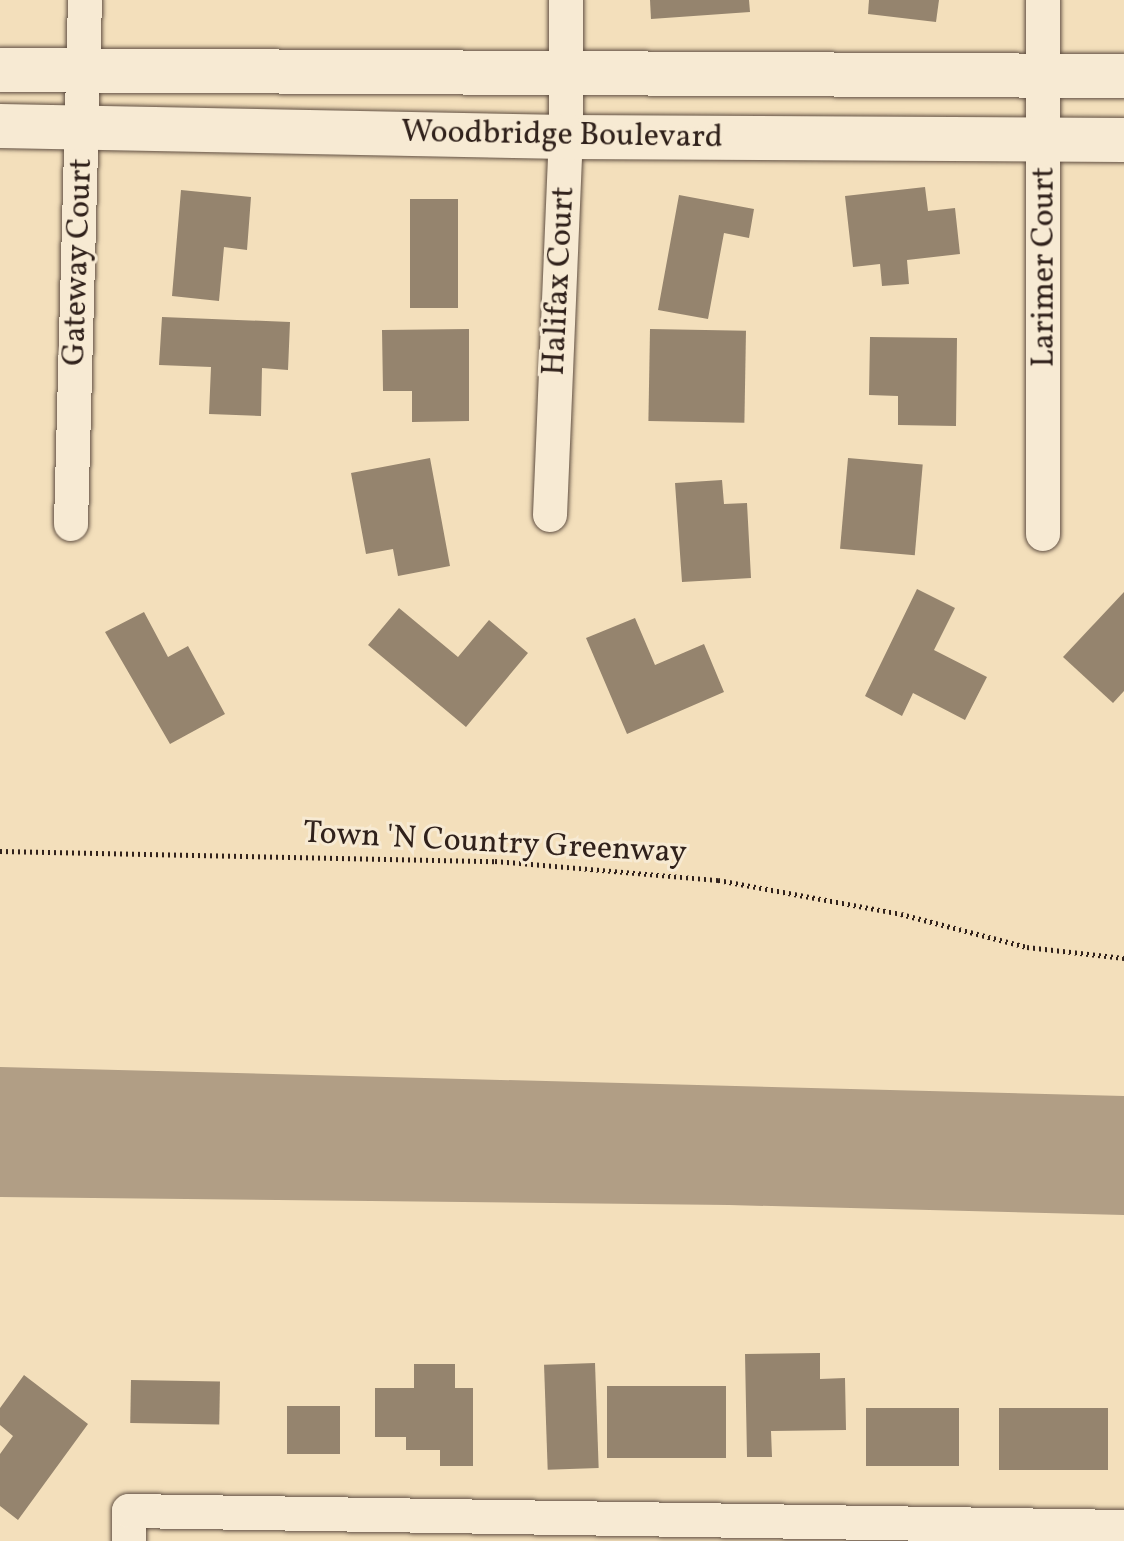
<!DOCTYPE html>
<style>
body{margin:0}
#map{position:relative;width:1124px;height:1541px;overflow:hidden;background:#f3dfbb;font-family:Vollkorn,serif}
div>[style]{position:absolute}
.water>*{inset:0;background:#b19e85}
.building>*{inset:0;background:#95846e;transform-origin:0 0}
.path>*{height:5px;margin-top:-2.5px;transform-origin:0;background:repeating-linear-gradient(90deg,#30211b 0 2px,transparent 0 6px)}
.roads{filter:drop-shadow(0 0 2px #615043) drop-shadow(0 0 2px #615043)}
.minor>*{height:34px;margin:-17px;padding:0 17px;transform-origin:17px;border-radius:17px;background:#f7ead3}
.tertiary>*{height:44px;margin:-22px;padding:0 22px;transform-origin:22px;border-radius:22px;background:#f7ead3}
span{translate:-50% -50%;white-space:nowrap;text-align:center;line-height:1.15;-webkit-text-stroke:6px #f7ead3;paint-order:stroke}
.street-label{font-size:32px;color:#30211b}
</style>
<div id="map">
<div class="water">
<i style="clip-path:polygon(0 1067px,1124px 1096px,1124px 1215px,729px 1205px,0 1197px)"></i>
</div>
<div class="building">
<i style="clip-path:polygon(650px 0,749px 0,750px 12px,651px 19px)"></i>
<i style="clip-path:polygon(869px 0,939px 0,936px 22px,868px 14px)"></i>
<i style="clip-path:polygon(925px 187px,928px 211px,955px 208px,960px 254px,907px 260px,909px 284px,882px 286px,880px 264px,853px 267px,845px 196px)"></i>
<i style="clip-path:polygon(181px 190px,251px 197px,247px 250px,224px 247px,219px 301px,172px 296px)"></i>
<i style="clip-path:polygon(679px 195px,754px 209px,749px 238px,724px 233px,708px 319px,658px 310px)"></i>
<i style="left:410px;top:199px;width:48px;height:109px"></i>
<i style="clip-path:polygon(162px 317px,290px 322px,288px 370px,262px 368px,261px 416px,209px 414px,211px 367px,159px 365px)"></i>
<i style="clip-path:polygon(469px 329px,469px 421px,412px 422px,412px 391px,383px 391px,382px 330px)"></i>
<i style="left:650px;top:329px;width:96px;height:92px;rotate:1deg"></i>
<i style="clip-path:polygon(870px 337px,957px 338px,956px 426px,898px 425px,898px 396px,869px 395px)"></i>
<i style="clip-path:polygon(430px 458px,450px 566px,398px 576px,393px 549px,366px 554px,351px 473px)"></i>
<i style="left:848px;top:458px;width:75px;height:91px;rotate:5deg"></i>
<i style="clip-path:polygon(722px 480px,724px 504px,747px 503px,751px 578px,682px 582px,675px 483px)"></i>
<i style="clip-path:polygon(917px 589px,955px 608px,934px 650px,987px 677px,965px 720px,913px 693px,902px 716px,865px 696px)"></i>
<i style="clip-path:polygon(1124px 592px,1124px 691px,1113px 703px,1063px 657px)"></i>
<i style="clip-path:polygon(399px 608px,458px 657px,489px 620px,528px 653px,466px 727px,368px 645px)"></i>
<i style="clip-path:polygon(144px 612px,168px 657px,188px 646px,225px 714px,170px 744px,105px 632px)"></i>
<i style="clip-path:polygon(635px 618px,655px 665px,704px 644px,724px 692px,627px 734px,586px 638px)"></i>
<i style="clip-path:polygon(820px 1353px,820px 1379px,845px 1378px,846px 1430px,771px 1431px,772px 1457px,747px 1457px,745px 1354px)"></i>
<i style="left:595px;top:1363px;width:105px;height:51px;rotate:88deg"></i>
<i style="clip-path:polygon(414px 1364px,455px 1364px,455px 1388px,473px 1388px,473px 1466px,440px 1466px,440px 1450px,406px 1450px,406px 1437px,375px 1437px,375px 1388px,414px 1388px)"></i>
<i style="clip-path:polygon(24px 1375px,88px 1424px,18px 1520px,0 1506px,0 1454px,13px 1436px,0 1425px,0 1408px)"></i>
<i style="left:131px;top:1380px;width:89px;height:43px;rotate:1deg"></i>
<i style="left:607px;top:1386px;width:119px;height:72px"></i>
<i style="left:340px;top:1406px;width:48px;height:53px;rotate:90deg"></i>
<i style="left:866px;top:1408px;width:93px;height:58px"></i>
<i style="left:999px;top:1408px;width:109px;height:62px"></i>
</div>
<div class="path">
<i style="left:0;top:851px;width:495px;rotate:1.2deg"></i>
<i style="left:495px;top:861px;width:224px;rotate:4.9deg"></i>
<i style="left:718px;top:880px;width:186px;rotate:10.5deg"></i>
<i style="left:901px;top:914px;width:130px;rotate:14.7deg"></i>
<i style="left:1027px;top:947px;width:98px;rotate:6.5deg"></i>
</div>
<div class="roads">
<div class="minor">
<i style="left:550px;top:515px;width:378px;rotate:-87.6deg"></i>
<i style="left:566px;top:137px;width:137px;rotate:-90deg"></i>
<i style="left:71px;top:524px;width:524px;rotate:-88.47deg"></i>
<i style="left:1043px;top:534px;width:534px;rotate:-90deg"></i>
<i style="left:129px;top:1541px;width:30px;rotate:-90deg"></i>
<i style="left:129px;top:1511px;width:995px;rotate:0.92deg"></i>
</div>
<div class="tertiary">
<i style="left:0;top:70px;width:1124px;rotate:0.31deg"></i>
<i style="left:0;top:126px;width:566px;rotate:1.11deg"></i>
<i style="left:566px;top:137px;width:558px;rotate:0.31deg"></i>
</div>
</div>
<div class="street-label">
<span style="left:562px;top:136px;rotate:1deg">Woodbridge Boulevard</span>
<span style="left:79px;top:262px;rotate:-88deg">Gateway Court</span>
<span style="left:1045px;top:267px;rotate:-90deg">Larimer Court</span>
<span style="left:560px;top:281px;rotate:-87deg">Halifax Court</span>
<span style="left:495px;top:844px;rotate:3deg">Town 'N Country Greenway</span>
</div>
</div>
